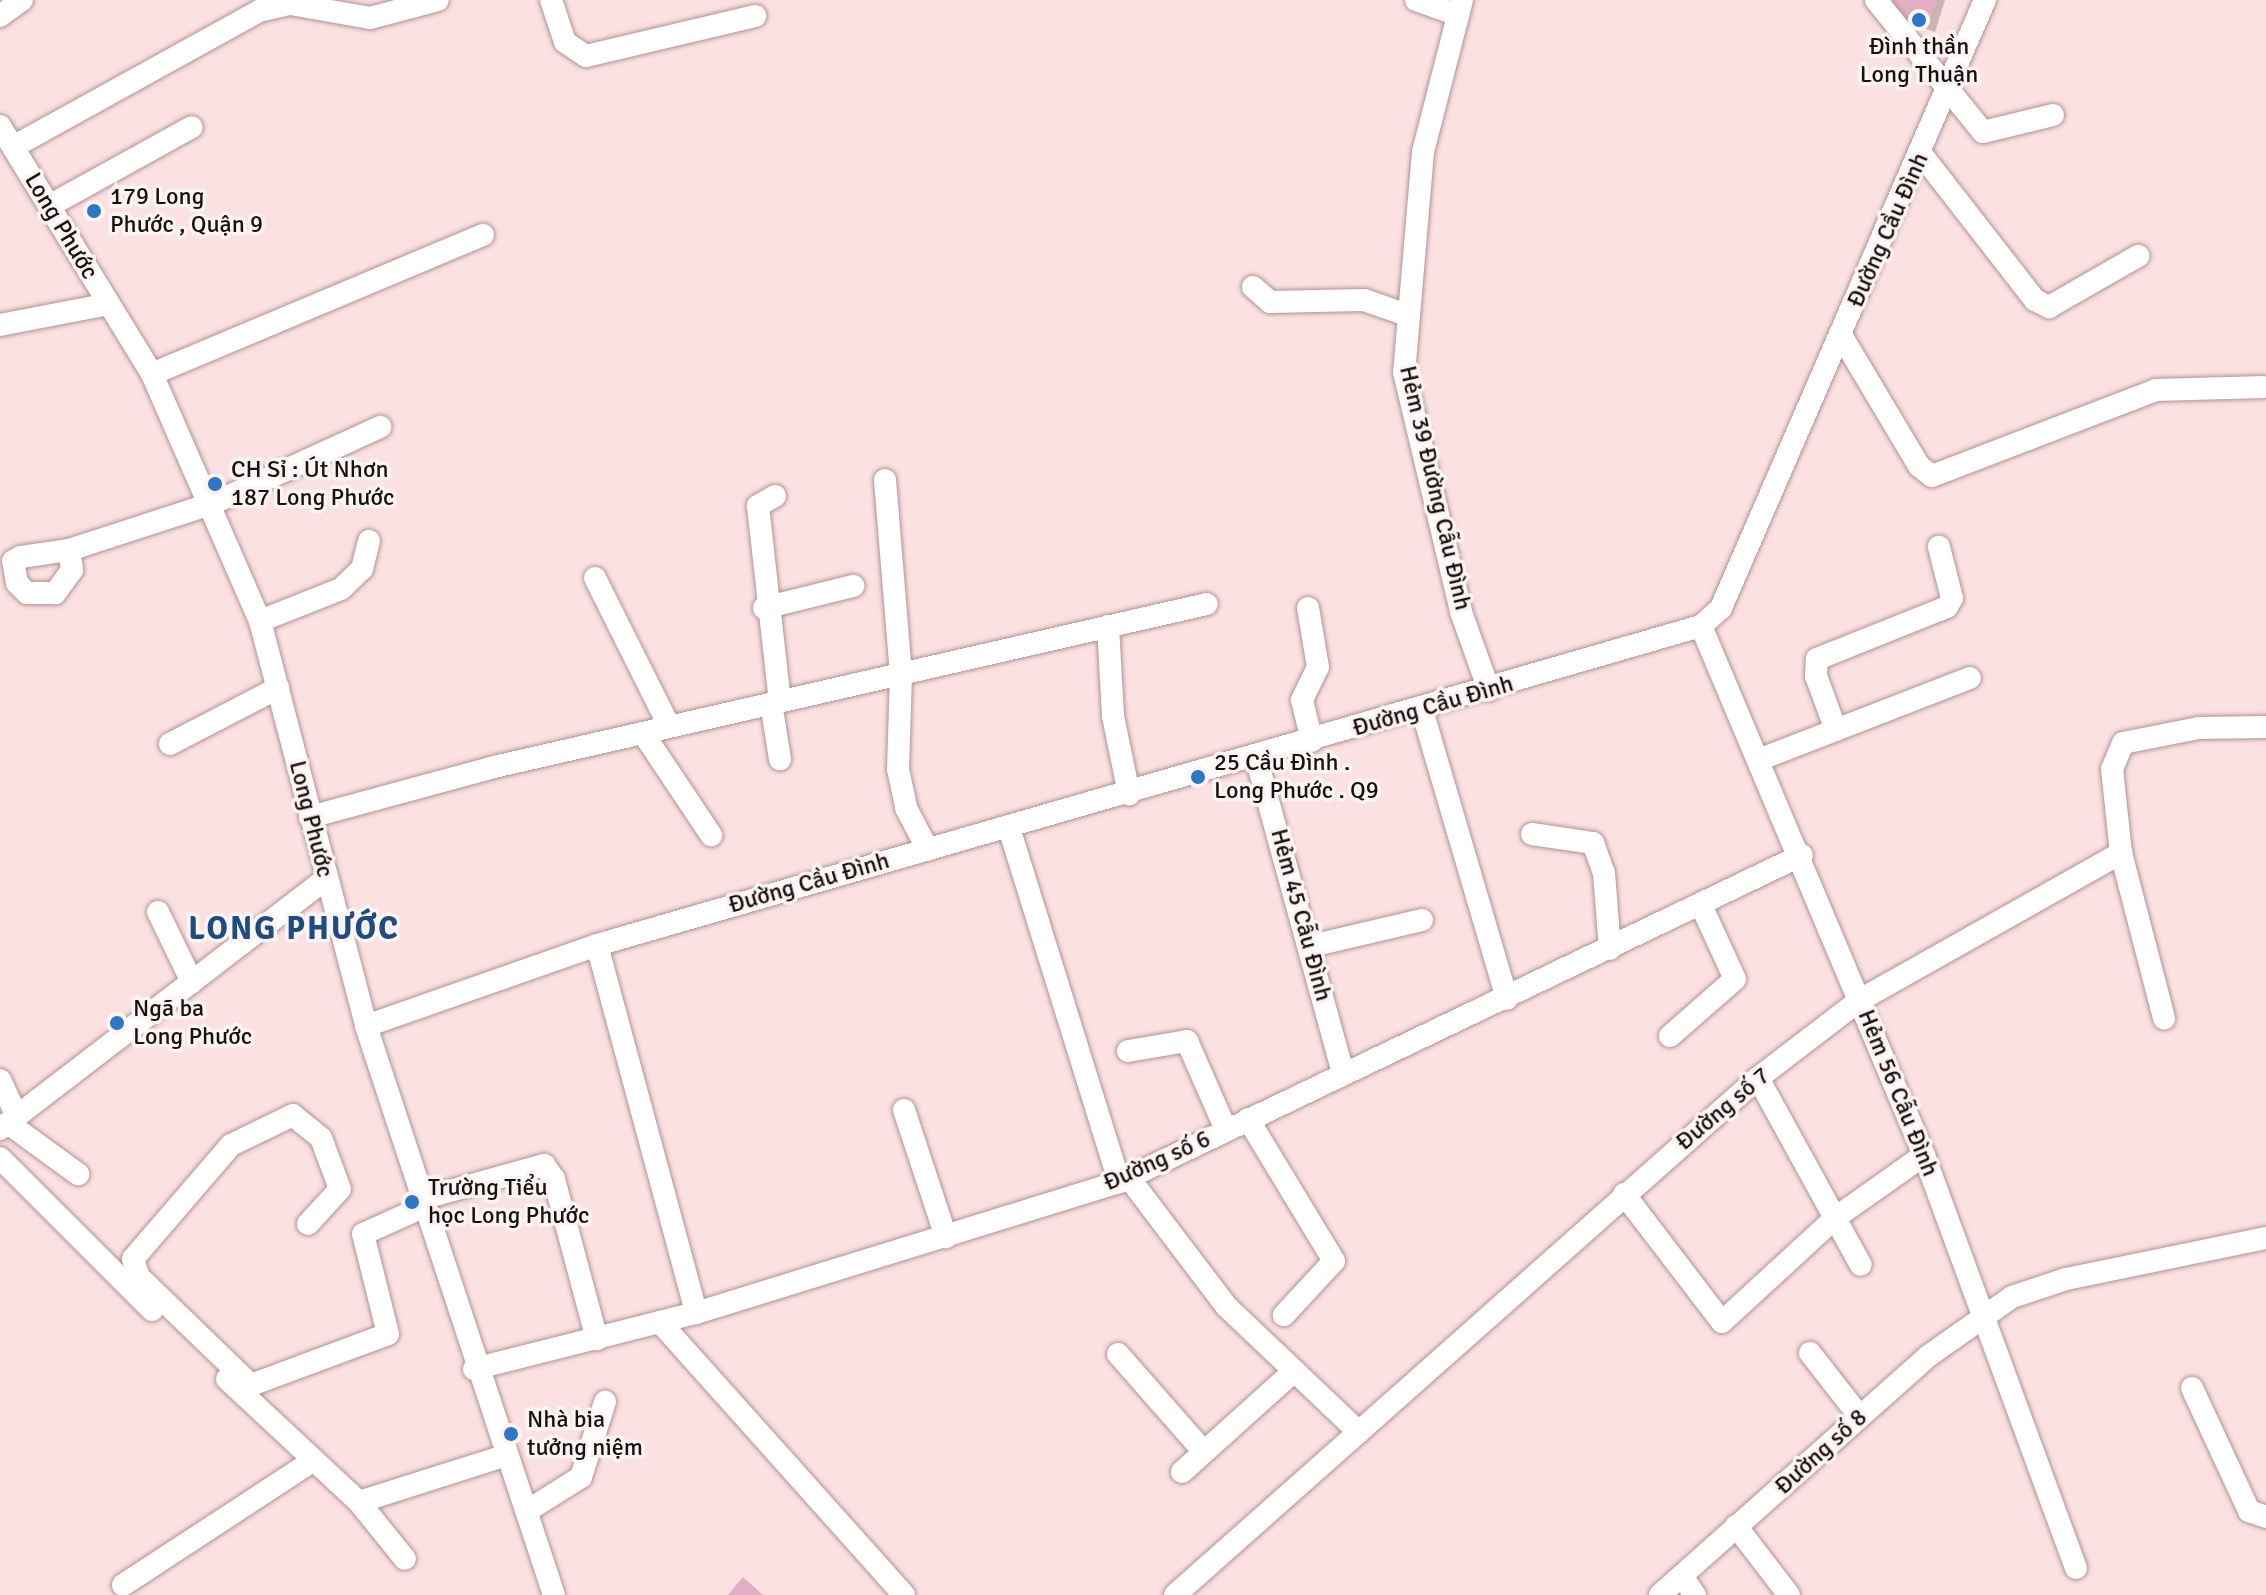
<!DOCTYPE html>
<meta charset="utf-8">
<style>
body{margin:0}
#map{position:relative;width:2266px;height:1595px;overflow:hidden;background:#fce1e2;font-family:Signika,sans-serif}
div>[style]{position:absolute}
.shadow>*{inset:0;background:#0003}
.building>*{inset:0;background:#e1aec4}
.roads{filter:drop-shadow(0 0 2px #b29294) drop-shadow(0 0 2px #b29294)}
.minor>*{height:22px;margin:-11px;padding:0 11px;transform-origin:11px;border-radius:11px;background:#fff}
.dots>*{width:22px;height:22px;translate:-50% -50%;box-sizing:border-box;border:4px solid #fbf4f4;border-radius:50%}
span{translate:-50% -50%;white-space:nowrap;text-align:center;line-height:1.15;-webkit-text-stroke:7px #fbf4f4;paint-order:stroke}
.poi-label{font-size:24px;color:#1b1010}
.left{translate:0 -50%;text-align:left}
.street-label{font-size:24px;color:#1b1010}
.district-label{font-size:32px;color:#1f4c80;font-weight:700;letter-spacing:2px}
</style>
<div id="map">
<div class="shadow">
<i style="clip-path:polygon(1895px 0,1945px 0,1935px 32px,1898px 19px)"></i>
</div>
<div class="building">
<i style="clip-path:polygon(1893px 0,1937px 0,1928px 26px,1888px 13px)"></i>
<i style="clip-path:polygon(743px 1577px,763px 1595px,728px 1595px)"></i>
</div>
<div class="roads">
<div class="minor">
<i style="left:551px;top:0;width:44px;rotate:71.6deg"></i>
<i style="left:565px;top:42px;width:25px;rotate:34deg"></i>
<i style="left:586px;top:56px;width:174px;rotate:-13.3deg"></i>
<i style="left:1416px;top:0;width:45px;rotate:19.7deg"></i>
<i style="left:1462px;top:0;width:157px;rotate:104.4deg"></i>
<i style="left:1423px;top:152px;width:221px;rotate:94.9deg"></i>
<i style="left:1404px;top:372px;width:247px;rotate:76.6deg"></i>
<i style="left:1461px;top:612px;width:83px;rotate:70.3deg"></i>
<i style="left:1876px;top:0;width:170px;rotate:51deg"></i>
<i style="left:1983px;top:132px;width:72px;rotate:-13.7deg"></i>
<i style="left:0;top:16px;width:27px;rotate:-36deg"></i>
<i style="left:0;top:126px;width:291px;rotate:58.5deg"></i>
<i style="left:152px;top:374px;width:270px;rotate:66.4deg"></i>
<i style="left:260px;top:621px;width:419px;rotate:75.3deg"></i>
<i style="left:366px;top:1026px;width:599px;rotate:71.72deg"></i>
<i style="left:13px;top:147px;width:281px;rotate:-28.9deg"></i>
<i style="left:259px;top:11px;width:32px;rotate:-13deg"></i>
<i style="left:290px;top:4px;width:81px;rotate:9.9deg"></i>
<i style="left:370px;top:18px;width:70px;rotate:-14.8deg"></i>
<i style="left:1922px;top:155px;width:184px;rotate:52.1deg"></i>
<i style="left:2035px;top:300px;width:16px;rotate:27deg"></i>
<i style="left:2049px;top:307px;width:103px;rotate:-29.8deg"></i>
<i style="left:49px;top:206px;width:163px;rotate:-28.9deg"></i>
<i style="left:1253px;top:287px;width:23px;rotate:41deg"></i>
<i style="left:1270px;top:302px;width:94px;rotate:-1.2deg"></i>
<i style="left:1364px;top:300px;width:46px;rotate:19.2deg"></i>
<i style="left:0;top:325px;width:111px;rotate:-10.9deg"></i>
<i style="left:1841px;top:335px;width:152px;rotate:59.2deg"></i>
<i style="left:1919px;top:466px;width:16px;rotate:38deg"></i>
<i style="left:1932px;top:476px;width:240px;rotate:-21deg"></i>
<i style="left:2156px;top:390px;width:107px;rotate:-1.6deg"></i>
<i style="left:152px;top:374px;width:359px;rotate:-22.8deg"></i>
<i style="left:885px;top:480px;width:195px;rotate:85.3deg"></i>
<i style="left:901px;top:674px;width:95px;rotate:91.8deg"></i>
<i style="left:898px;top:769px;width:40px;rotate:78deg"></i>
<i style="left:906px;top:808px;width:47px;rotate:62.4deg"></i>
<i style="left:775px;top:496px;width:20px;rotate:150deg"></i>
<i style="left:758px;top:506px;width:196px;rotate:83.6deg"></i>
<i style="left:69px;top:550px;width:20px;rotate:81deg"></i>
<i style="left:72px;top:570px;width:29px;rotate:126deg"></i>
<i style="left:55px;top:593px;width:28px;rotate:180deg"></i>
<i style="left:27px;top:593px;width:14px;rotate:-135deg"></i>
<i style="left:17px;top:583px;width:22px;rotate:-100deg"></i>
<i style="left:13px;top:561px;width:9px;rotate:-27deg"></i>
<i style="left:21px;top:557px;width:49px;rotate:-8.3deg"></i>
<i style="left:69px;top:550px;width:152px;rotate:-18deg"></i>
<i style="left:214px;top:503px;width:183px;rotate:-24.6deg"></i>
<i style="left:595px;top:578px;width:165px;rotate:63.4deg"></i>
<i style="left:764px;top:608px;width:92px;rotate:-13.9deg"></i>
<i style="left:1308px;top:608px;width:60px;rotate:80.4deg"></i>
<i style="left:1318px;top:667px;width:37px;rotate:116deg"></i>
<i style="left:1302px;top:700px;width:42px;rotate:76.3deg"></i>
<i style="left:260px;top:621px;width:87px;rotate:-21.6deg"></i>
<i style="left:341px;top:589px;width:29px;rotate:-44deg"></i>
<i style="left:362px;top:569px;width:29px;rotate:-76deg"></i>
<i style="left:1108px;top:626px;width:90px;rotate:86.8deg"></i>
<i style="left:1113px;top:716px;width:80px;rotate:78.4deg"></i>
<i style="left:1701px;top:626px;width:574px;rotate:67.14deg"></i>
<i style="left:1924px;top:1155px;width:440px;rotate:69.8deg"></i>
<i style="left:771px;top:703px;width:57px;rotate:80.9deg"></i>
<i style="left:1422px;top:710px;width:301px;rotate:73.6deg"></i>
<i style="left:1836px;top:730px;width:58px;rotate:-110.3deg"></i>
<i style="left:1816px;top:676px;width:17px;rotate:-87deg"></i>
<i style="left:1817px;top:659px;width:140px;rotate:-21.8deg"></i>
<i style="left:1947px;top:607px;width:10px;rotate:-61deg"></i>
<i style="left:1952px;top:598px;width:53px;rotate:-104.3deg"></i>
<i style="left:643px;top:733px;width:123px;rotate:56.3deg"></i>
<i style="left:170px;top:744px;width:122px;rotate:-27.4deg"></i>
<i style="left:1256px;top:757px;width:328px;rotate:74.6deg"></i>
<i style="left:1761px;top:759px;width:224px;rotate:-21.2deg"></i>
<i style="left:310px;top:817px;width:191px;rotate:-15.2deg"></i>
<i style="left:494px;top:767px;width:731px;rotate:-12.88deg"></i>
<i style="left:1009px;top:828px;width:371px;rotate:72.7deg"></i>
<i style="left:1532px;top:834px;width:62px;rotate:8.4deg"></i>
<i style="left:1593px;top:843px;width:32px;rotate:70deg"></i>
<i style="left:1604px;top:873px;width:76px;rotate:85.5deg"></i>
<i style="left:2121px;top:853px;width:171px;rotate:75.4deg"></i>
<i style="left:158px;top:912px;width:78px;rotate:64.1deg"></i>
<i style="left:597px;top:945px;width:381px;rotate:74.9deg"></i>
<i style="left:1311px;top:946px;width:114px;rotate:-13.2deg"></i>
<i style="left:366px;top:1026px;width:245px;rotate:-19.3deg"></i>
<i style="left:597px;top:945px;width:1149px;rotate:-16.12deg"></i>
<i style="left:1701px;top:626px;width:27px;rotate:-42deg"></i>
<i style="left:1721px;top:608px;width:663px;rotate:-66.53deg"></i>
<i style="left:1670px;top:1036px;width:86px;rotate:-41.2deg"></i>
<i style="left:1735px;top:979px;width:81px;rotate:-114.7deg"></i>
<i style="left:1128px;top:1051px;width:60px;rotate:-9.6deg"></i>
<i style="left:1187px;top:1041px;width:97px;rotate:66.3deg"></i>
<i style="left:1758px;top:1078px;width:213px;rotate:61.2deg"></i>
<i style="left:0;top:1080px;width:40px;rotate:65deg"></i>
<i style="left:904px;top:1110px;width:134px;rotate:71.7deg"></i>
<i style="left:1248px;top:1119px;width:166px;rotate:58.8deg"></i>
<i style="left:1334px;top:1261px;width:74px;rotate:132.8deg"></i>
<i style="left:8px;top:1123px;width:87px;rotate:36.1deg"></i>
<i style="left:0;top:1129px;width:411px;rotate:-37.5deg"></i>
<i style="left:0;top:1158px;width:215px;rotate:45deg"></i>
<i style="left:1129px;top:1178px;width:161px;rotate:52.8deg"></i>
<i style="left:1226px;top:1306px;width:183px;rotate:43.5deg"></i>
<i style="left:1624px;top:1194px;width:161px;rotate:52.6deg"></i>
<i style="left:1722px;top:1322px;width:154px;rotate:-42.6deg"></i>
<i style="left:1835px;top:1218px;width:109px;rotate:-35.3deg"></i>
<i style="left:421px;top:1199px;width:128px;rotate:-15.5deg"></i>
<i style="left:544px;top:1165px;width:17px;rotate:54deg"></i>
<i style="left:554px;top:1179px;width:166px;rotate:75deg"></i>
<i style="left:308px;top:1224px;width:47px;rotate:-47.6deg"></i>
<i style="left:340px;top:1189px;width:54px;rotate:-110.4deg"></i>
<i style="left:321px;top:1138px;width:36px;rotate:-141deg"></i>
<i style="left:293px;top:1115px;width:69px;rotate:154.2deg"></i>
<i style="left:231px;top:1145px;width:150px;rotate:130.7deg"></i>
<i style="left:133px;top:1259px;width:19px;rotate:72deg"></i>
<i style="left:139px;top:1277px;width:156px;rotate:44deg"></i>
<i style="left:251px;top:1385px;width:146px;rotate:-20.4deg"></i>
<i style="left:388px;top:1334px;width:103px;rotate:-104deg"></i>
<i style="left:363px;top:1234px;width:66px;rotate:-24.2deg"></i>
<i style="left:660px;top:1322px;width:366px;rotate:48.2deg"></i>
<i style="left:1810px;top:1353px;width:81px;rotate:52deg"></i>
<i style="left:1118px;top:1354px;width:130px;rotate:48.7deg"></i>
<i style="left:474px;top:1369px;width:229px;rotate:-14.2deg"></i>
<i style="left:696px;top:1313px;width:443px;rotate:-17.2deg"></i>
<i style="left:1119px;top:1182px;width:757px;rotate:-25.58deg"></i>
<i style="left:227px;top:1379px;width:180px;rotate:43deg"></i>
<i style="left:359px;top:1502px;width:73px;rotate:51.1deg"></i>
<i style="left:2192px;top:1388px;width:136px;rotate:65.1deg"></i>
<i style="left:2249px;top:1511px;width:18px;rotate:19deg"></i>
<i style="left:1182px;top:1472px;width:149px;rotate:-42deg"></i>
<i style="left:359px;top:1502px;width:155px;rotate:-17.6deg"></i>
<i style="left:527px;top:1511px;width:64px;rotate:-32.2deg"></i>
<i style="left:581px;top:1477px;width:79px;rotate:-72.3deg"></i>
<i style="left:1736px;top:1526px;width:87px;rotate:52.5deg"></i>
<i style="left:1682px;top:1576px;width:23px;rotate:56deg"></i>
<i style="left:123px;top:1585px;width:228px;rotate:-33.2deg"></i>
<i style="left:1175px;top:1595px;width:779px;rotate:-41.57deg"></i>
<i style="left:1758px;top:1078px;width:128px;rotate:-37.4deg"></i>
<i style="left:1860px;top:1000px;width:300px;rotate:-29.4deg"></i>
<i style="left:2121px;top:853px;width:84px;rotate:-96.1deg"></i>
<i style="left:2112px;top:769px;width:28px;rotate:-67deg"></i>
<i style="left:2123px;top:743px;width:77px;rotate:-11.2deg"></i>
<i style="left:2199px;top:728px;width:67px;rotate:-0.9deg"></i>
<i style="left:1660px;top:1595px;width:358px;rotate:-41.7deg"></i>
<i style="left:1927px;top:1357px;width:104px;rotate:-35.2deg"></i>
<i style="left:2012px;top:1297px;width:57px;rotate:-18.4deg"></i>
<i style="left:2066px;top:1279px;width:204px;rotate:-11.6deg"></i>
</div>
</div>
<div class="dots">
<i style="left:1919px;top:20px;background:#2e76c7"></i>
<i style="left:94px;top:211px;background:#2e76c7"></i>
<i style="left:215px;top:484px;background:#2e76c7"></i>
<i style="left:1198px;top:777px;background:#2e76c7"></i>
<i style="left:117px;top:1023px;background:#2e76c7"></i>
<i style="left:412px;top:1202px;background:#2e76c7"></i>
<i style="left:511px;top:1434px;background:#2e76c7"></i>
</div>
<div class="poi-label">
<span style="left:1919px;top:61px">Đình thần<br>Long Thuận</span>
<span class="left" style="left:110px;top:211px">179 Long<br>Phước , Quận 9</span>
<span class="left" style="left:231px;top:484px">CH Sỉ : Út Nhơn<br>187 Long Phước</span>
<span class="left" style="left:1214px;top:777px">25 Cầu Đình .<br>Long Phước . Q9</span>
<span class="left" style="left:133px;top:1023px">Ngã ba<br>Long Phước</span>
<span class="left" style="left:428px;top:1202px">Trường Tiểu<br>học Long Phước</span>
<span class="left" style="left:527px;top:1434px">Nhà bia<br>tưởng niệm</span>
</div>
<div class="street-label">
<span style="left:61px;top:226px;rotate:59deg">Long Phước</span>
<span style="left:1888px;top:230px;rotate:-66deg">Đường Cầu Đình</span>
<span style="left:1435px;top:488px;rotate:77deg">Hẻm 39 Đường Cẫu Đình</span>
<span style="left:1433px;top:706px;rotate:-16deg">Đường Cầu Đình</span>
<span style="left:311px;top:819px;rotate:76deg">Long Phước</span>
<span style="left:809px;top:883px;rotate:-16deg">Đường Cầu Đình</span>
<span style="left:1301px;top:915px;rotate:75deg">Hẻm 45 Cẫu Đình</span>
<span style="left:1898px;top:1093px;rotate:68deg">Hẻm 56 Cẫu Đình</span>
<span style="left:1723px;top:1109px;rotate:-40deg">Đường số 7</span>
<span style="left:1157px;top:1161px;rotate:-24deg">Đường số 6</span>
<span style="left:1821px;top:1452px;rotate:-42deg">Đường số 8</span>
</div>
<div class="district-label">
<span style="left:294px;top:929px">LONG PHƯỚC</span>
</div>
</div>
